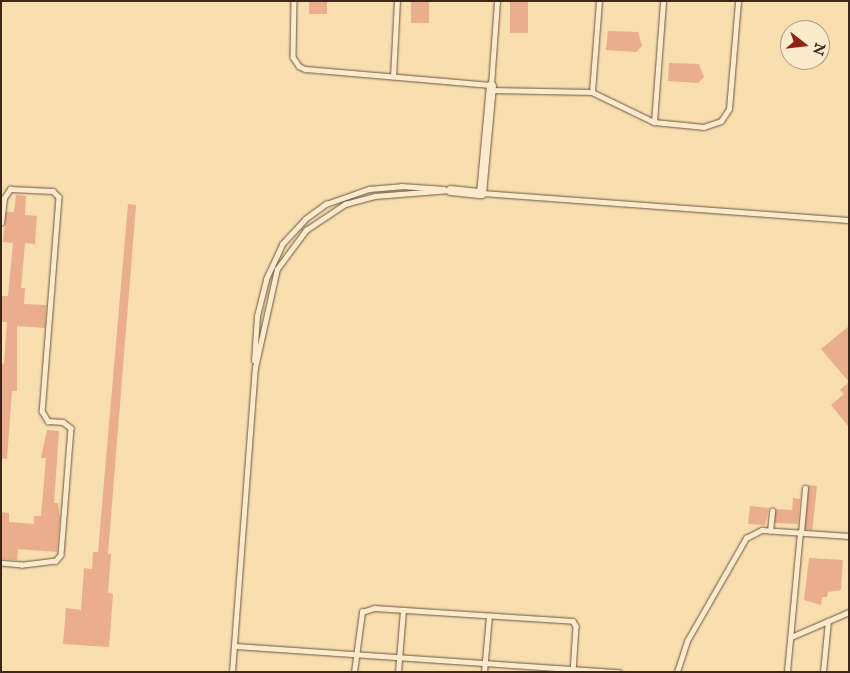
<!DOCTYPE html>
<style>
body{margin:0}
#map{position:relative;width:850px;height:673px;overflow:hidden;background:#f9deb0;font-family:"IM FELL English",serif}
div>[style]{position:absolute}
.building>*{inset:0;background:#eaad8d;transform-origin:0 0}
.roads{filter:drop-shadow(0 0 1px #6b5640) drop-shadow(0 0 1px #6b5640)}
.lane>*{height:4.5px;margin:-2.25px;padding:0 2.25px;transform-origin:2.25px;border-radius:2.25px;background:#fbeacc}
.street>*{height:9px;margin:-4.5px;padding:0 4.5px;transform-origin:4.5px;border-radius:4.5px;background:#fbeacc}
span{translate:-50% -50%;white-space:nowrap;text-align:center;line-height:1.15;-webkit-text-stroke:4.5px #fbeacc;paint-order:stroke}
.frame{position:absolute;inset:0;border:2px solid #3c281b;pointer-events:none}
.north{position:absolute;left:780px;top:20px;width:50px;height:50px;box-sizing:border-box;background:#fbeacc;border:1px solid #af9c85;border-radius:50%;rotate:106deg;font-size:14px;font-weight:700;line-height:20px;text-align:center;color:#3c281b}
.north::after{content:'';display:block;margin:auto;width:18px;height:22px;background:#8f2418;clip-path:polygon(50% 0,100% 100%,50% 72%,0 100%)}
</style>
<div id="map">
<div class="building">
<i style="left:309px;top:1px;width:18px;height:13px"></i>
<i style="left:411px;top:1px;width:18px;height:22px"></i>
<i style="left:510px;top:1px;width:18px;height:32px"></i>
<i style="clip-path:polygon(608px 31px,638px 32px,642px 46px,636px 52px,606px 50px)"></i>
<i style="clip-path:polygon(669px 63px,699px 64px,704px 77px,698px 83px,668px 81px)"></i>
<i style="clip-path:polygon(16px 195px,26px 196px,25px 215px,37px 216px,35px 244px,25px 243px,21px 288px,25px 288px,24px 304px,46px 305px,45px 328px,17px 326px,17px 391px,12px 391px,7px 459px,1px 458px,1px 363px,4px 364px,7px 322px,1px 322px,1px 296px,8px 296px,13px 243px,3px 242px,6px 212px,14px 212px)"></i>
<i style="clip-path:polygon(128px 204px,136px 205px,108px 554px,111px 554px,108px 593px,113px 594px,109px 647px,63px 644px,66px 608px,81px 610px,84px 568px,92px 569px,93px 552px,98px 552px)"></i>
<i style="clip-path:polygon(849px 326px,849px 427px,831px 405px,844px 394px,840px 390px,849px 382px,821px 349px)"></i>
<i style="clip-path:polygon(47px 430px,59px 431px,54px 503px,58px 503px,60px 517px,57px 552px,18px 549px,17px 560px,1px 559px,1px 512px,9px 513px,9px 522px,34px 524px,34px 516px,41px 516px,46px 458px,41px 458px)"></i>
<i style="left:808px;top:485px;width:9px;height:44px;rotate:6deg"></i>
<i style="clip-path:polygon(793px 498px,800px 499px,798px 524px,775px 523px,775px 509px,792px 510px)"></i>
<i style="clip-path:polygon(750px 506px,769px 508px,765px 525px,748px 524px)"></i>
<i style="clip-path:polygon(809px 558px,843px 560px,841px 590px,828px 592px,827px 597px,822px 597px,821px 605px,804px 600px)"></i>
</div>
<div class="roads">
<div class="lane">
<i style="left:294px;top:1px;width:56px;rotate:91deg"></i>
<i style="left:293px;top:57px;width:11px;rotate:56deg"></i>
<i style="left:299px;top:66px;width:7px;rotate:27deg"></i>
<i style="left:305px;top:69px;width:187px;rotate:4.9deg"></i>
<i style="left:491px;top:85px;width:84px;rotate:-85.9deg"></i>
<i style="left:393px;top:77px;width:76px;rotate:-87deg"></i>
<i style="left:491px;top:90px;width:101px;rotate:1.1deg"></i>
<i style="left:592px;top:92px;width:91px;rotate:-85.6deg"></i>
<i style="left:592px;top:92px;width:69px;rotate:25.8deg"></i>
<i style="left:654px;top:122px;width:50px;rotate:5.7deg"></i>
<i style="left:704px;top:127px;width:18px;rotate:-19deg"></i>
<i style="left:721px;top:121px;width:14px;rotate:-56deg"></i>
<i style="left:729px;top:109px;width:108px;rotate:-85.2deg"></i>
<i style="left:654px;top:122px;width:121px;rotate:-85.7deg"></i>
<i style="left:481px;top:193px;width:369px;rotate:4.2deg"></i>
<i style="left:1px;top:223px;width:25px;rotate:-83deg"></i>
<i style="left:4px;top:198px;width:11px;rotate:-56deg"></i>
<i style="left:10px;top:189px;width:43px;rotate:2.7deg"></i>
<i style="left:53px;top:191px;width:8px;rotate:45deg"></i>
<i style="left:59px;top:197px;width:215px;rotate:94.5deg"></i>
<i style="left:42px;top:411px;width:12px;rotate:59deg"></i>
<i style="left:48px;top:421px;width:15px;rotate:4deg"></i>
<i style="left:63px;top:422px;width:10px;rotate:37deg"></i>
<i style="left:71px;top:428px;width:127px;rotate:94.5deg"></i>
<i style="left:61px;top:555px;width:8px;rotate:130deg"></i>
<i style="left:56px;top:561px;width:34px;rotate:173deg"></i>
<i style="left:22px;top:565px;width:21px;rotate:-175deg"></i>
<i style="left:254px;top:361px;width:45px;rotate:-86.2deg"></i>
<i style="left:257px;top:316px;width:38px;rotate:-76deg"></i>
<i style="left:266px;top:279px;width:38px;rotate:-65deg"></i>
<i style="left:282px;top:244px;width:34px;rotate:-47deg"></i>
<i style="left:305px;top:219px;width:26px;rotate:-36deg"></i>
<i style="left:326px;top:204px;width:46px;rotate:-19.2deg"></i>
<i style="left:369px;top:189px;width:32px;rotate:-5deg"></i>
<i style="left:401px;top:186px;width:43px;rotate:4deg"></i>
<i style="left:770px;top:531px;width:20px;rotate:-84deg"></i>
<i style="left:801px;top:533px;width:45px;rotate:-84.9deg"></i>
<i style="left:791px;top:637px;width:63px;rotate:-23.3deg"></i>
<i style="left:234px;top:646px;width:386px;rotate:3.9deg"></i>
<i style="left:232px;top:672px;width:305px;rotate:-85.7deg"></i>
<i style="left:255px;top:368px;width:101px;rotate:-77.5deg"></i>
<i style="left:277px;top:269px;width:49px;rotate:-53.4deg"></i>
<i style="left:306px;top:230px;width:47px;rotate:-33.7deg"></i>
<i style="left:345px;top:204px;width:31px;rotate:-15deg"></i>
<i style="left:375px;top:196px;width:75px;rotate:-4.6deg"></i>
<i style="left:354px;top:672px;width:61px;rotate:-82.4deg"></i>
<i style="left:362px;top:612px;width:13px;rotate:-18deg"></i>
<i style="left:374px;top:608px;width:199px;rotate:3.7deg"></i>
<i style="left:573px;top:621px;width:6px;rotate:59deg"></i>
<i style="left:576px;top:626px;width:46px;rotate:93.7deg"></i>
<i style="left:398px;top:672px;width:62px;rotate:-85.4deg"></i>
<i style="left:484px;top:672px;width:56px;rotate:-84.9deg"></i>
<i style="left:677px;top:672px;width:33px;rotate:-72deg"></i>
<i style="left:687px;top:641px;width:119px;rotate:-60.2deg"></i>
<i style="left:746px;top:538px;width:18px;rotate:-27deg"></i>
<i style="left:762px;top:530px;width:87px;rotate:3.9deg"></i>
<i style="left:787px;top:672px;width:140px;rotate:-84.7deg"></i>
<i style="left:823px;top:672px;width:51px;rotate:-84.4deg"></i>
</div>
<div class="street">
<i style="left:450px;top:190px;width:31px;rotate:6deg"></i>
<i style="left:481px;top:193px;width:108px;rotate:-84.7deg"></i>
</div>
</div>
<div class="frame"></div>
<div class="north">N</div>
</div>
